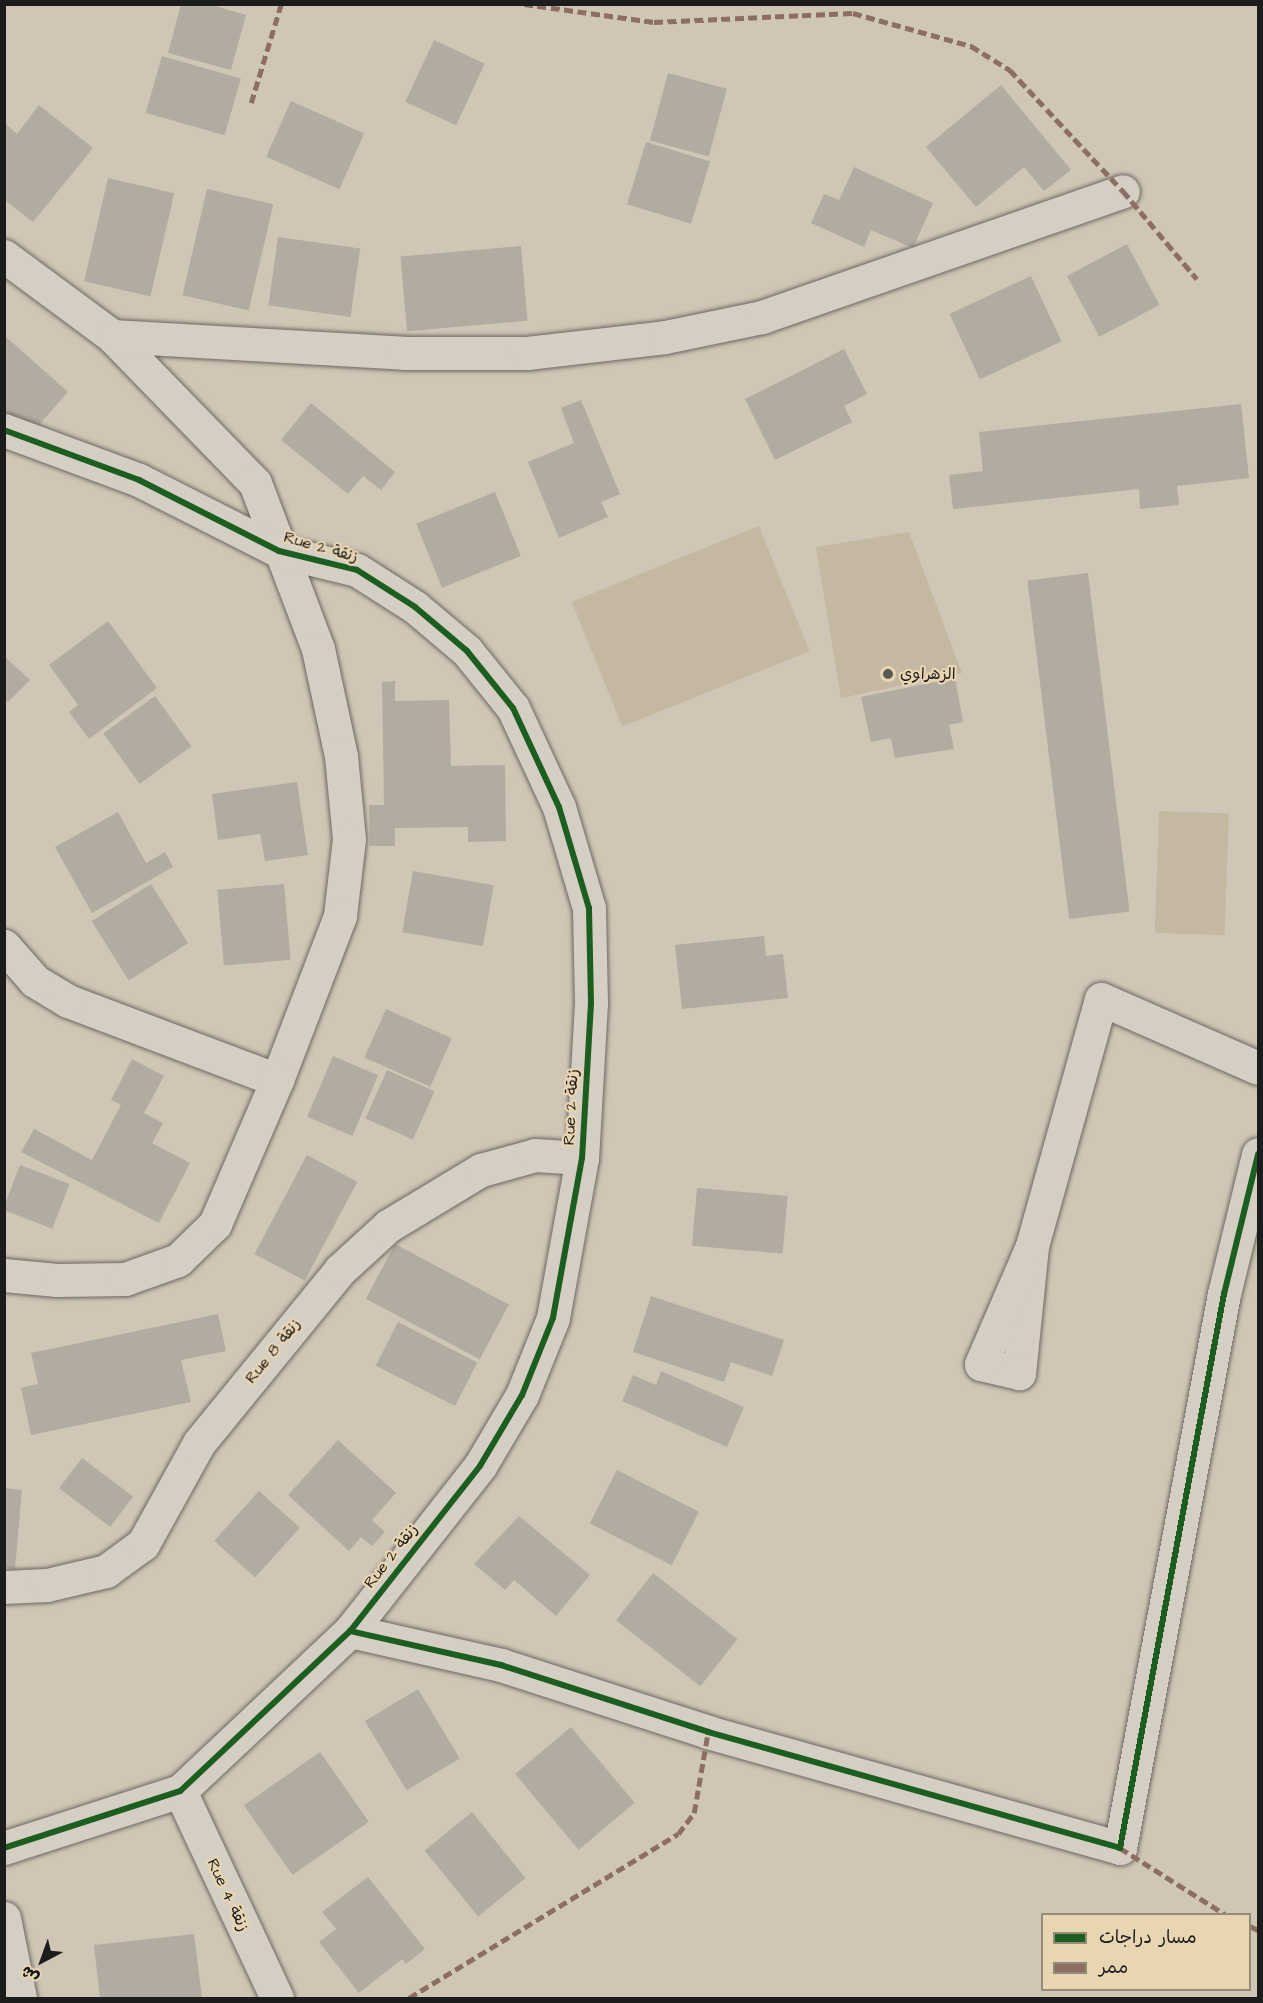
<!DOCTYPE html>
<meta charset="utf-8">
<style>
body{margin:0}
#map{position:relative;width:1263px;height:2003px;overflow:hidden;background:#d0c6b5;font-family:"Architects Daughter","Playpen Sans Arabic",sans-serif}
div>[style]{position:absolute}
.green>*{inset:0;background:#c5b8a2;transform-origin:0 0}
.building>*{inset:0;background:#b2ab9f;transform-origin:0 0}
.roads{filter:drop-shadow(0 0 2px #6d6861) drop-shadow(0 0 2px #6d6861)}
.minor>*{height:33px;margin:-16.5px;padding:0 16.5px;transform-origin:16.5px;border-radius:16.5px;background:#d5cec2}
.quiet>*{height:4.5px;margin-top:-2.25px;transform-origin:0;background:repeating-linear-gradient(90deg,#8d6e63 0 9px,transparent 0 13.5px)}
.cycleway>*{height:6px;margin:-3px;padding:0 3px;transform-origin:3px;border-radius:3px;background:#1b5e20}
.dots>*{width:16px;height:16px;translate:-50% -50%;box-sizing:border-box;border:3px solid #e8d5b2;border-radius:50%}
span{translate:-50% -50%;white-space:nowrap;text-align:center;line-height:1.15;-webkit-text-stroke:4.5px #e8d5b2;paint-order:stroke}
.street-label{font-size:16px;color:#1c1c1c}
.poi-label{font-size:16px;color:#1c1c1c}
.left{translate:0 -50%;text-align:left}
.frame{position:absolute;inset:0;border:6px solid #1c1c1c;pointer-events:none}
.legend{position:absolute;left:1041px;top:1913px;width:210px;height:78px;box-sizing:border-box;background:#e8d5b2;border:2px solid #968b76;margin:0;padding:8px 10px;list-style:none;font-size:18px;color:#1c1c1c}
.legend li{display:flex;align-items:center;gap:12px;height:30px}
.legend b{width:30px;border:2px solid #968b76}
.north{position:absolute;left:12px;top:1931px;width:60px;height:60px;-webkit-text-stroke:4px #e8d5b2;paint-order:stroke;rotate:221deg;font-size:16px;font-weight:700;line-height:24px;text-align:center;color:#1c1c1c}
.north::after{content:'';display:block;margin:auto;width:21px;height:27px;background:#1c1c1c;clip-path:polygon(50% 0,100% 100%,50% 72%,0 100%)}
</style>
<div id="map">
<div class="green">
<i style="left:759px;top:526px;width:135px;height:202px;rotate:68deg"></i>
<i style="clip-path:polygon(909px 532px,962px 673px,841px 698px,816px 547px)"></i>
<i style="left:1159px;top:811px;width:70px;height:122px;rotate:2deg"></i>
</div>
<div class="building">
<i style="clip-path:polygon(181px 4px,209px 4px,246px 15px,231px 70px,168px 53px)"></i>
<i style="left:434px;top:40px;width:56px;height:68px;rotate:25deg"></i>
<i style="left:162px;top:56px;width:82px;height:59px;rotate:16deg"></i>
<i style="left:668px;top:73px;width:61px;height:70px;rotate:15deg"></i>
<i style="clip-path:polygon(1001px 85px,1071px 170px,1044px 191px,1024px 167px,976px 207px,926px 147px)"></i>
<i style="left:291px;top:101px;width:80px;height:61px;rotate:24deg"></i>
<i style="clip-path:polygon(39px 105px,93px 148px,33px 222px,5px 200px,5px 123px,17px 134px)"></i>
<i style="left:646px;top:142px;width:67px;height:65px;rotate:17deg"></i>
<i style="clip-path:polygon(854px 167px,933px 203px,913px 248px,871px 230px,864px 247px,811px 223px,824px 194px,839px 200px)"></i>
<i style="left:108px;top:178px;width:68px;height:106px;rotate:13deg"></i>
<i style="left:207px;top:189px;width:68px;height:109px;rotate:13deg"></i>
<i style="left:278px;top:237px;width:83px;height:69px;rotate:8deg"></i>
<i style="left:1127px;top:244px;width:69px;height:68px;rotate:62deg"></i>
<i style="left:521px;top:246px;width:75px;height:121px;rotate:85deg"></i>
<i style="left:1031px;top:276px;width:72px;height:90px;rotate:65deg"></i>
<i style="clip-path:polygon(5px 336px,68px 392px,31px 434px,5px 411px)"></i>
<i style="clip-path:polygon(844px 349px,867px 394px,844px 406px,852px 422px,775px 460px,745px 399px)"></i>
<i style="clip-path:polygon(581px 400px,620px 494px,601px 502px,608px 517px,559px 538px,528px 462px,574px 443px,561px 408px)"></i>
<i style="clip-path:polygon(311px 403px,395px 472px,381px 490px,363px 476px,348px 494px,281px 440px)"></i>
<i style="clip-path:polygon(1241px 404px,1249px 478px,1177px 486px,1179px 505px,1140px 509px,1139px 489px,953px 509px,949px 475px,983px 471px,979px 432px)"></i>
<i style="left:495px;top:492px;width:69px;height:85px;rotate:68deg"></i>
<i style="left:1088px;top:573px;width:341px;height:61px;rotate:83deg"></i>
<i style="clip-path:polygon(108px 621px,157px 688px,89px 739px,69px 712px,78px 705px,49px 665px)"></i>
<i style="clip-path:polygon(4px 656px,30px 680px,8px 702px,4px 699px)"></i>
<i style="clip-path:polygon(955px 678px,963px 722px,949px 725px,954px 749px,895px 758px,891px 738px,871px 742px,861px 697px)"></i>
<i style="clip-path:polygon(395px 681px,395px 701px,449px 700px,451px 766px,505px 765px,506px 841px,468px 842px,468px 827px,395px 828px,395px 846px,370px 846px,369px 805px,384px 805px,382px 682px)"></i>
<i style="left:155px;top:696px;width:62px;height:64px;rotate:54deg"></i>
<i style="clip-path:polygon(297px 782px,308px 855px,265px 861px,260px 834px,218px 840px,212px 794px)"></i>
<i style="clip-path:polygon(118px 812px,146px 863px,165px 852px,173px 867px,92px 913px,55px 847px)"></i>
<i style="left:413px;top:871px;width:82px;height:62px;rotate:10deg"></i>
<i style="left:151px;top:884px;width:70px;height:70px;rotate:58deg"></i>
<i style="left:284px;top:884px;width:76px;height:67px;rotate:85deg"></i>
<i style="clip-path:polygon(764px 936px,766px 956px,783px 954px,788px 998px,682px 1009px,675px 945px)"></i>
<i style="left:386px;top:1009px;width:72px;height:53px;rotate:24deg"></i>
<i style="left:333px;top:1056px;width:49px;height:66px;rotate:23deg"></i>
<i style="clip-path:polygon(132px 1059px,164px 1076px,144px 1113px,163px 1123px,152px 1143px,190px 1163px,159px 1223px,21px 1152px,34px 1129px,92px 1160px,121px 1105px,111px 1100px)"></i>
<i style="left:387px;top:1070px;width:52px;height:53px;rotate:24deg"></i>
<i style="left:307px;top:1155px;width:57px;height:112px;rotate:28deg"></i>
<i style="left:20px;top:1165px;width:53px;height:48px;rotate:21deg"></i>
<i style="left:697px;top:1188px;width:91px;height:58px;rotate:5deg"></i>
<i style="left:395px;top:1244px;width:129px;height:62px;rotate:28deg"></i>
<i style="clip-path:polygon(651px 1296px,784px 1340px,772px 1376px,731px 1362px,724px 1382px,633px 1352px)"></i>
<i style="clip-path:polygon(218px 1314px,226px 1351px,181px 1360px,191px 1402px,31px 1435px,21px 1388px,38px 1384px,31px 1353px)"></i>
<i style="left:398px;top:1322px;width:89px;height:49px;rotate:27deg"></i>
<i style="clip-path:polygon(661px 1371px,744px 1407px,727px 1447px,622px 1401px,633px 1375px,656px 1385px)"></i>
<i style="clip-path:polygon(338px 1440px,396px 1493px,372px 1520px,385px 1532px,372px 1546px,361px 1537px,349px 1551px,288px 1495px)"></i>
<i style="left:82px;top:1458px;width:64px;height:38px;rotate:37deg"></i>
<i style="left:617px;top:1470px;width:92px;height:60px;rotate:27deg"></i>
<i style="clip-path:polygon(4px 1488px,22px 1490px,15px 1569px,4px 1568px)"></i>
<i style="left:259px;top:1491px;width:55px;height:67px;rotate:42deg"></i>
<i style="clip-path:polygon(519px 1516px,590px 1575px,556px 1616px,514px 1580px,505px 1590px,474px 1564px)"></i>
<i style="left:653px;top:1573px;width:107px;height:60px;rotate:38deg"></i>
<i style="left:418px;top:1689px;width:81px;height:62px;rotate:59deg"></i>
<i style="left:571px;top:1727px;width:99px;height:73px;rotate:50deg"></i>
<i style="left:320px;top:1752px;width:85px;height:93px;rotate:55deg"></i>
<i style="left:472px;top:1812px;width:85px;height:61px;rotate:51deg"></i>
<i style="clip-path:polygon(368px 1877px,425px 1949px,406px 1964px,402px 1959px,359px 1993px,319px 1942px,336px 1929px,322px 1912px)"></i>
<i style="clip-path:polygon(194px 1934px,202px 1998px,100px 1998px,94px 1945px)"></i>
</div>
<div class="roads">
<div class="minor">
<i style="left:4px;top:256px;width:134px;rotate:36.5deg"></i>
<i style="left:112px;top:336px;width:205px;rotate:45.8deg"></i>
<i style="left:255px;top:483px;width:178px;rotate:69.2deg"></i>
<i style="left:318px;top:649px;width:109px;rotate:77.9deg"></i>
<i style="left:341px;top:756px;width:83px;rotate:84.5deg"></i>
<i style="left:349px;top:839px;width:78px;rotate:96.7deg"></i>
<i style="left:340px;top:916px;width:176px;rotate:111deg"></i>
<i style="left:277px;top:1080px;width:223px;rotate:-159.3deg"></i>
<i style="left:68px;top:1001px;width:39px;rotate:-149deg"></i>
<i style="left:35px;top:981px;width:47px;rotate:-131.5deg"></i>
<i style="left:112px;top:336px;width:292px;rotate:3.3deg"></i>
<i style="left:404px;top:353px;width:123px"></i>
<i style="left:527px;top:353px;width:139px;rotate:-6.6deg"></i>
<i style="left:665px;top:337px;width:99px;rotate:-11.7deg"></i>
<i style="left:762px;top:317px;width:382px;rotate:-19.2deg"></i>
<i style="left:4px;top:430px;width:144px;rotate:20.3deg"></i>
<i style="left:139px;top:480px;width:157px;rotate:26.9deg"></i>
<i style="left:279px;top:551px;width:80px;rotate:13.7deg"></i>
<i style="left:357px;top:570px;width:69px;rotate:32.5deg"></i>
<i style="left:415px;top:607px;width:68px;rotate:40.2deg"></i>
<i style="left:467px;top:651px;width:73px;rotate:51.1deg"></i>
<i style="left:513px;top:708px;width:109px;rotate:65.1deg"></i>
<i style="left:559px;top:807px;width:105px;rotate:73.5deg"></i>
<i style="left:589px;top:908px;width:95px;rotate:88.8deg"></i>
<i style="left:591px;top:1003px;width:155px;rotate:93.3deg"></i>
<i style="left:582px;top:1158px;width:163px;rotate:100.3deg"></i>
<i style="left:553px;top:1318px;width:83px;rotate:111.9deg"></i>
<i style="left:522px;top:1395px;width:82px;rotate:120.6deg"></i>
<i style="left:480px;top:1466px;width:210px;rotate:128.2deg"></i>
<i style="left:350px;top:1631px;width:233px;rotate:136.7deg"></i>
<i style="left:180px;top:1791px;width:185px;rotate:162.1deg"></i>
<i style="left:1032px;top:1246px;width:128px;rotate:95.8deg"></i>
<i style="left:1019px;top:1373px;width:39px;rotate:-167deg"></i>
<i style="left:981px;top:1364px;width:129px;rotate:-66.6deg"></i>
<i style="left:1032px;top:1246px;width:256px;rotate:-74.4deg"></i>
<i style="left:1101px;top:999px;width:171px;rotate:23.7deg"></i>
<i style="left:4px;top:1275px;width:53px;rotate:5.4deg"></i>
<i style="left:57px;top:1280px;width:68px;rotate:-0.8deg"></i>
<i style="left:125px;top:1279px;width:56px;rotate:-19.7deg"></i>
<i style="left:178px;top:1260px;width:52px;rotate:-44.2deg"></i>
<i style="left:215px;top:1224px;width:157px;rotate:-66.7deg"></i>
<i style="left:4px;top:1587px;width:43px;rotate:-2.7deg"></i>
<i style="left:47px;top:1585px;width:61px;rotate:-13.3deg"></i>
<i style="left:106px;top:1571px;width:46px;rotate:-36.1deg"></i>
<i style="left:143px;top:1544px;width:115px;rotate:-61deg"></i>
<i style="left:199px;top:1443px;width:223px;rotate:-50.8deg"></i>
<i style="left:340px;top:1270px;width:65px;rotate:-42.5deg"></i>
<i style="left:388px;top:1226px;width:109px;rotate:-31.1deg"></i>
<i style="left:481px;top:1170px;width:56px;rotate:-15.5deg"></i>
<i style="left:535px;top:1155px;width:47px;rotate:3.7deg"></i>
<i style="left:350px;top:1631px;width:155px;rotate:12.7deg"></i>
<i style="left:501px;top:1665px;width:218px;rotate:17.9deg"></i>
<i style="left:708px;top:1732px;width:428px;rotate:15.7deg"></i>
<i style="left:1120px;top:1848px;width:564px;rotate:-79.37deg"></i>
<i style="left:1224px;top:1294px;width:144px;rotate:-76.3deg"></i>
<i style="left:180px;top:1791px;width:229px;rotate:64.9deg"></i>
<i style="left:4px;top:1918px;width:82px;rotate:78.7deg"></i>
</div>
</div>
<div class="quiet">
<i style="left:524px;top:4px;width:131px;rotate:7.9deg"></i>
<i style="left:654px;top:22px;width:199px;rotate:-2.6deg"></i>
<i style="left:853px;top:13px;width:123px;rotate:15.6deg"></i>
<i style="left:971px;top:46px;width:46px;rotate:31.6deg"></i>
<i style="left:1010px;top:70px;width:166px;rotate:47deg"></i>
<i style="left:1123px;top:191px;width:115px;rotate:49.9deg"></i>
<i style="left:251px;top:103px;width:103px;rotate:-73.1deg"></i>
<i style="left:1120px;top:1848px;width:124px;rotate:32.2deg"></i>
<i style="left:1250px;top:1926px;width:9px;rotate:27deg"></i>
<i style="left:409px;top:1998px;width:315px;rotate:-31.4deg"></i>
<i style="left:678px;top:1834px;width:26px;rotate:-53deg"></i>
<i style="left:694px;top:1813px;width:82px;rotate:-80.2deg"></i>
</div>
<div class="cycleway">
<i style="left:4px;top:430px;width:144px;rotate:20.3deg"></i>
<i style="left:139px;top:480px;width:157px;rotate:26.9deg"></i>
<i style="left:279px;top:551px;width:80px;rotate:13.7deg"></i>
<i style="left:357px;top:570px;width:69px;rotate:32.5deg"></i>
<i style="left:415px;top:607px;width:68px;rotate:40.2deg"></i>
<i style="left:467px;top:651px;width:73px;rotate:51.1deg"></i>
<i style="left:513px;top:708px;width:109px;rotate:65.1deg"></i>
<i style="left:559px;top:807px;width:105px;rotate:73.5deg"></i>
<i style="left:589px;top:908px;width:95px;rotate:88.8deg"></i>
<i style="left:591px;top:1003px;width:155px;rotate:93.3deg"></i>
<i style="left:582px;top:1158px;width:163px;rotate:100.3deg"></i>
<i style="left:553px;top:1318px;width:83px;rotate:111.9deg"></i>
<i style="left:522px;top:1395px;width:82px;rotate:120.6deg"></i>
<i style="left:480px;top:1466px;width:210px;rotate:128.2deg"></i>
<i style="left:350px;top:1631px;width:233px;rotate:136.7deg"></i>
<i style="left:180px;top:1791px;width:185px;rotate:162.1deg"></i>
<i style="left:350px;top:1631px;width:155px;rotate:12.7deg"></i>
<i style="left:501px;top:1665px;width:218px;rotate:17.9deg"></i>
<i style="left:708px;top:1732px;width:428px;rotate:15.7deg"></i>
<i style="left:1120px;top:1848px;width:564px;rotate:-79.37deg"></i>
<i style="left:1224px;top:1294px;width:144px;rotate:-76.3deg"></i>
</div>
<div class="dots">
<i style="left:888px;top:674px;background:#5b5852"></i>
</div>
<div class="street-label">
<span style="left:321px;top:547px;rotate:16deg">Rue 2 زنقة</span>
<span style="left:571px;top:1107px;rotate:-87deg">Rue 2 زنقة</span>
<span style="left:273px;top:1351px;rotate:-51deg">Rue 8 زنقة</span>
<span style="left:391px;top:1556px;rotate:-52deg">Rue 2 زنقة</span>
<span style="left:228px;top:1895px;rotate:65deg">Rue 4 زنقة</span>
</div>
<div class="poi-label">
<span class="left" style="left:900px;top:674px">الزهراوي</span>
</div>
<div class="frame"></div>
<ul class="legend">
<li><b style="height:8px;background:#1b5e20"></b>مسار دراجات</li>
<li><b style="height:8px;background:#8d6e63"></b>ممر</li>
</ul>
<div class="north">ش</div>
</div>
